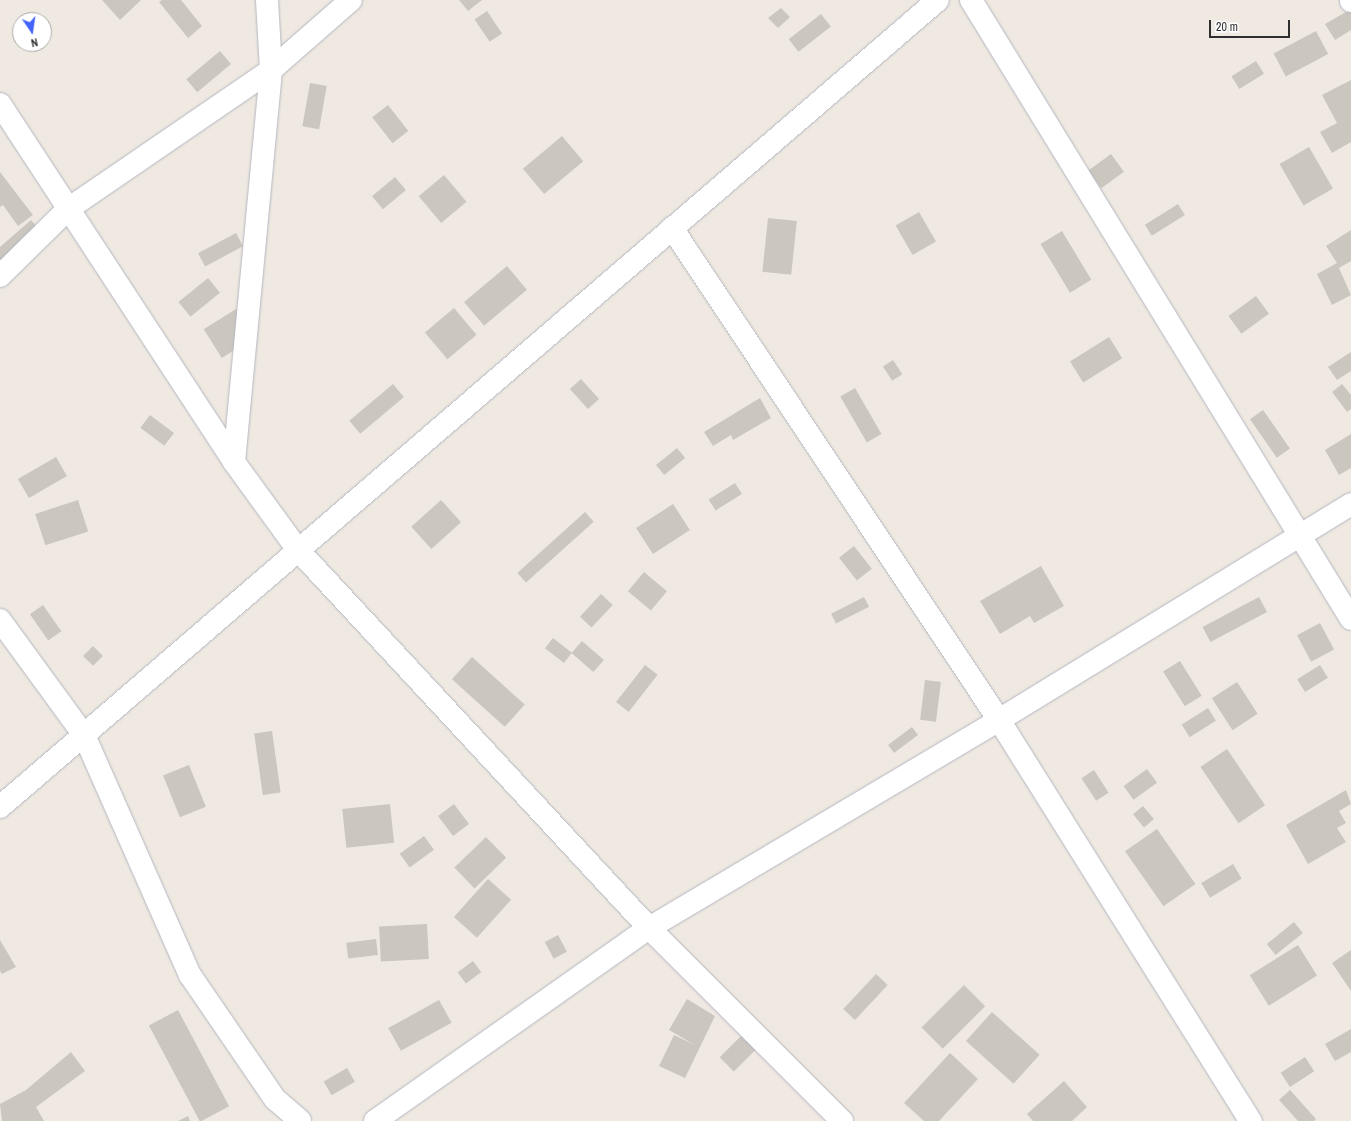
<!DOCTYPE html>
<style>
body{margin:0}
#map{position:relative;width:1351px;height:1121px;overflow:hidden;background:#efe9e1;font-family:"Archivo Narrow",sans-serif}
div>[style]{position:absolute}
.building>*{inset:0;background:#cbc7bf;transform-origin:0 0}
.roads{filter:drop-shadow(0 0 1px #b4b7c1) drop-shadow(0 0 1px #b4b7c1)}
.minor>*{height:22px;margin:-11px;padding:0 11px;transform-origin:11px;border-radius:11px;background:#fff}
.tertiary>*{height:22px;margin:-11px;padding:0 11px;transform-origin:11px;border-radius:11px;background:#fff}
span{translate:-50% -50%;white-space:nowrap;text-align:center;line-height:1.15;-webkit-text-stroke:3.5px #fff;paint-order:stroke}
.north{position:absolute;left:12px;top:12px;width:40px;height:40px;box-sizing:border-box;background:#fff;border:1px solid #ababab;border-radius:50%;rotate:167deg;font-size:11px;font-weight:700;line-height:16px;text-align:center;color:#2e2e2e}
.north::after{content:'';display:block;margin:auto;width:14px;height:18px;background:#4264fb;clip-path:polygon(50% 0,100% 100%,50% 72%,0 100%)}
.scale{position:absolute;left:1209px;top:20px;width:81px;height:18px;box-sizing:border-box;border:2px solid #2e2e2e;border-top:0;padding-left:5px;font-size:12px;line-height:14px;white-space:nowrap;color:#2e2e2e;-webkit-text-stroke:3px #fff;paint-order:stroke}
</style>
<div id="map">
<div class="building">
<i style="clip-path:polygon(102px 0,141px 0,120px 20px)"></i>
<i style="clip-path:polygon(162px 0,181px 0,202px 26px,188px 38px,159px 2px)"></i>
<i style="clip-path:polygon(459px 0,482px 0,468px 11px)"></i>
<i style="clip-path:polygon(781px 8px,790px 17px,778px 28px,768px 18px)"></i>
<i style="clip-path:polygon(1351px 9px,1351px 30px,1335px 40px,1325px 24px)"></i>
<i style="left:487px;top:11px;width:27px;height:15px;rotate:56deg"></i>
<i style="left:821px;top:14px;width:16px;height:41px;rotate:52deg"></i>
<i style="left:1316px;top:31px;width:26px;height:48px;rotate:62deg"></i>
<i style="left:220px;top:51px;width:17px;height:44px;rotate:50deg"></i>
<i style="left:1256px;top:61px;width:15px;height:29px;rotate:58deg"></i>
<i style="clip-path:polygon(1351px 80px,1351px 142px,1332px 153px,1320px 132px,1337px 123px,1322px 95px)"></i>
<i style="left:310px;top:83px;width:17px;height:44px;rotate:10deg"></i>
<i style="left:388px;top:105px;width:33px;height:20px;rotate:52deg"></i>
<i style="left:562px;top:136px;width:33px;height:51px;rotate:50deg"></i>
<i style="left:1309px;top:147px;width:48px;height:34px;rotate:60deg"></i>
<i style="left:1111px;top:154px;width:22px;height:28px;rotate:54deg"></i>
<i style="clip-path:polygon(0 172px,33px 215px,18px 226px,3px 205px,0 207px)"></i>
<i style="left:444px;top:175px;width:35px;height:33px;rotate:50deg"></i>
<i style="left:395px;top:177px;width:17px;height:30px;rotate:50deg"></i>
<i style="left:1178px;top:204px;width:13px;height:39px;rotate:58deg"></i>
<i style="left:919px;top:212px;width:34px;height:27px;rotate:60deg"></i>
<i style="left:768px;top:218px;width:29px;height:54px;rotate:6deg"></i>
<i style="clip-path:polygon(31px 220px,40px 230px,0 264px,0 247px)"></i>
<i style="clip-path:polygon(1351px 230px,1351px 261px,1339px 268px,1351px 295px,1332px 305px,1317px 274px,1337px 263px,1326px 246px)"></i>
<i style="left:1062px;top:231px;width:57px;height:25px;rotate:59deg"></i>
<i style="left:236px;top:233px;width:15px;height:43px;rotate:62deg"></i>
<i style="left:507px;top:266px;width:31px;height:56px;rotate:50deg"></i>
<i style="left:208px;top:278px;width:19px;height:38px;rotate:51deg"></i>
<i style="left:1256px;top:296px;width:22px;height:34px;rotate:54deg"></i>
<i style="left:454px;top:308px;width:35px;height:38px;rotate:50deg"></i>
<i style="left:236px;top:309px;width:34px;height:38px;rotate:58deg"></i>
<i style="left:1109px;top:337px;width:25px;height:46px;rotate:58deg"></i>
<i style="clip-path:polygon(1351px 352px,1351px 371px,1337px 380px,1328px 367px)"></i>
<i style="left:893px;top:360px;width:17px;height:12px;rotate:57deg"></i>
<i style="left:581px;top:379px;width:27px;height:15px;rotate:48deg"></i>
<i style="left:393px;top:384px;width:17px;height:57px;rotate:50deg"></i>
<i style="clip-path:polygon(1342px 384px,1351px 395px,1351px 409px,1347px 412px,1332px 392px)"></i>
<i style="left:855px;top:388px;width:53px;height:17px;rotate:60deg"></i>
<i style="clip-path:polygon(760px 398px,771px 418px,733px 440px,731px 435px,713px 446px,704px 432px)"></i>
<i style="left:1263px;top:410px;width:47px;height:16px;rotate:55deg"></i>
<i style="left:150px;top:415px;width:30px;height:16px;rotate:37deg"></i>
<i style="clip-path:polygon(1351px 434px,1351px 468px,1339px 475px,1325px 450px)"></i>
<i style="left:677px;top:448px;width:13px;height:27px;rotate:51deg"></i>
<i style="left:56px;top:457px;width:22px;height:44px;rotate:60deg"></i>
<i style="left:735px;top:483px;width:13px;height:31px;rotate:58deg"></i>
<i style="left:78px;top:500px;width:33px;height:45px;rotate:72deg"></i>
<i style="left:441px;top:500px;width:30px;height:40px;rotate:48deg"></i>
<i style="left:673px;top:504px;width:31px;height:44px;rotate:57deg"></i>
<i style="left:585px;top:512px;width:13px;height:91px;rotate:48deg"></i>
<i style="left:854px;top:546px;width:29px;height:19px;rotate:52deg"></i>
<i style="clip-path:polygon(1041px 566px,1064px 606px,1034px 623px,1030px 616px,1000px 634px,980px 601px)"></i>
<i style="left:644px;top:572px;width:30px;height:25px;rotate:40deg"></i>
<i style="left:601px;top:594px;width:16px;height:31px;rotate:43deg"></i>
<i style="left:864px;top:597px;width:11px;height:37px;rotate:63deg"></i>
<i style="left:1259px;top:597px;width:17px;height:64px;rotate:62deg"></i>
<i style="left:43px;top:605px;width:32px;height:16px;rotate:55deg"></i>
<i style="left:1320px;top:623px;width:30px;height:26px;rotate:62deg"></i>
<i style="left:553px;top:638px;width:24px;height:13px;rotate:38deg"></i>
<i style="left:582px;top:641px;width:29px;height:16px;rotate:41deg"></i>
<i style="left:93px;top:646px;width:14px;height:14px;rotate:45deg"></i>
<i style="left:472px;top:657px;width:71px;height:30px;rotate:42deg"></i>
<i style="left:1180px;top:661px;width:41px;height:20px;rotate:58deg"></i>
<i style="left:645px;top:665px;width:16px;height:47px;rotate:38deg"></i>
<i style="left:1320px;top:665px;width:15px;height:27px;rotate:58deg"></i>
<i style="left:925px;top:680px;width:16px;height:40px;rotate:7deg"></i>
<i style="left:1237px;top:682px;width:38px;height:30px;rotate:57deg"></i>
<i style="left:1208px;top:708px;width:15px;height:31px;rotate:58deg"></i>
<i style="left:912px;top:727px;width:10px;height:30px;rotate:53deg"></i>
<i style="left:272px;top:731px;width:62px;height:18px;rotate:82deg"></i>
<i style="left:1227px;top:749px;width:68px;height:32px;rotate:56deg"></i>
<i style="left:189px;top:765px;width:45px;height:28px;rotate:68deg"></i>
<i style="left:1147px;top:769px;width:17px;height:29px;rotate:54deg"></i>
<i style="left:1094px;top:770px;width:27px;height:15px;rotate:57deg"></i>
<i style="clip-path:polygon(1346px 790px,1351px 804px,1339px 811px,1346px 823px,1337px 828px,1346px 842px,1308px 864px,1286px 825px)"></i>
<i style="left:390px;top:804px;width:39px;height:48px;rotate:84deg"></i>
<i style="left:454px;top:804px;width:25px;height:20px;rotate:53deg"></i>
<i style="left:1143px;top:806px;width:17px;height:13px;rotate:50deg"></i>
<i style="left:1157px;top:829px;width:67px;height:39px;rotate:55deg"></i>
<i style="left:424px;top:836px;width:17px;height:30px;rotate:54deg"></i>
<i style="left:486px;top:837px;width:29px;height:44px;rotate:46deg"></i>
<i style="left:1233px;top:864px;width:17px;height:37px;rotate:59deg"></i>
<i style="left:488px;top:879px;width:31px;height:51px;rotate:42deg"></i>
<i style="left:1294px;top:922px;width:14px;height:35px;rotate:51deg"></i>
<i style="left:427px;top:924px;width:35px;height:48px;rotate:87deg"></i>
<i style="left:558px;top:935px;width:19px;height:15px;rotate:62deg"></i>
<i style="left:376px;top:939px;width:16px;height:30px;rotate:83deg"></i>
<i style="clip-path:polygon(0 940px,16px 967px,2px 974px,0 971px)"></i>
<i style="left:1298px;top:945px;width:36px;height:57px;rotate:58deg"></i>
<i style="clip-path:polygon(1351px 950px,1351px 991px,1332px 963px)"></i>
<i style="left:473px;top:961px;width:14px;height:19px;rotate:54deg"></i>
<i style="left:876px;top:974px;width:16px;height:48px;rotate:43deg"></i>
<i style="left:964px;top:985px;width:30px;height:60px;rotate:45deg"></i>
<i style="clip-path:polygon(687px 999px,715px 1016px,685px 1078px,659px 1066px,674px 1035px,695px 1045px,669px 1030px)"></i>
<i style="left:439px;top:1000px;width:26px;height:58px;rotate:61deg"></i>
<i style="left:178px;top:1010px;width:109px;height:33px;rotate:62deg"></i>
<i style="left:992px;top:1012px;width:64px;height:39px;rotate:42deg"></i>
<i style="clip-path:polygon(1351px 1029px,1351px 1052px,1335px 1061px,1325px 1044px)"></i>
<i style="left:743px;top:1034px;width:20px;height:33px;rotate:45deg"></i>
<i style="clip-path:polygon(71px 1052px,85px 1071px,36px 1107px,44px 1121px,2px 1121px,0 1104px,26px 1090px)"></i>
<i style="clip-path:polygon(950px 1053px,978px 1079px,939px 1121px,924px 1121px,904px 1103px)"></i>
<i style="left:1305px;top:1057px;width:17px;height:29px;rotate:57deg"></i>
<i style="left:347px;top:1068px;width:16px;height:27px;rotate:60deg"></i>
<i style="clip-path:polygon(1064px 1081px,1087px 1107px,1072px 1121px,1033px 1121px,1027px 1114px)"></i>
<i style="clip-path:polygon(1290px 1090px,1316px 1119px,1314px 1121px,1298px 1121px,1279px 1100px)"></i>
<i style="clip-path:polygon(188px 1116px,190px 1121px,178px 1121px)"></i>
</div>
<div class="roads">
<div class="minor">
<i style="left:971px;top:0;width:726px;rotate:58.45deg"></i>
<i style="left:1351px;top:0;width:1px;rotate:90deg"></i>
<i style="left:0;top:104px;width:428px;rotate:56.8deg"></i>
<i style="left:234px;top:462px;width:109px;rotate:54deg"></i>
<i style="left:298px;top:550px;width:516px;rotate:47.12deg"></i>
<i style="left:649px;top:928px;width:273px;rotate:45deg"></i>
<i style="left:672px;top:228px;width:591px;rotate:56.39deg"></i>
<i style="left:999px;top:720px;width:474px;rotate:57.9deg"></i>
<i style="left:0;top:276px;width:95px;rotate:-44.6deg"></i>
<i style="left:68px;top:209px;width:246px;rotate:-34.4deg"></i>
<i style="left:271px;top:70px;width:106px;rotate:-41.2deg"></i>
<i style="left:234px;top:462px;width:394px;rotate:-84.6deg"></i>
<i style="left:271px;top:70px;width:70px;rotate:-93.3deg"></i>
<i style="left:0;top:620px;width:142px;rotate:53.9deg"></i>
<i style="left:84px;top:735px;width:262px;rotate:66.2deg"></i>
<i style="left:190px;top:975px;width:150px;rotate:55.6deg"></i>
<i style="left:275px;top:1099px;width:33px;rotate:41deg"></i>
<i style="left:375px;top:1121px;width:335px;rotate:-35.2deg"></i>
<i style="left:649px;top:928px;width:407px;rotate:-30.7deg"></i>
<i style="left:999px;top:720px;width:413px;rotate:-31.5deg"></i>
</div>
<div class="tertiary">
<i style="left:0;top:807px;width:1237px;rotate:-40.71deg"></i>
</div>
</div>
<div class="north">N</div>
<div class="scale">20 m</div>
</div>
